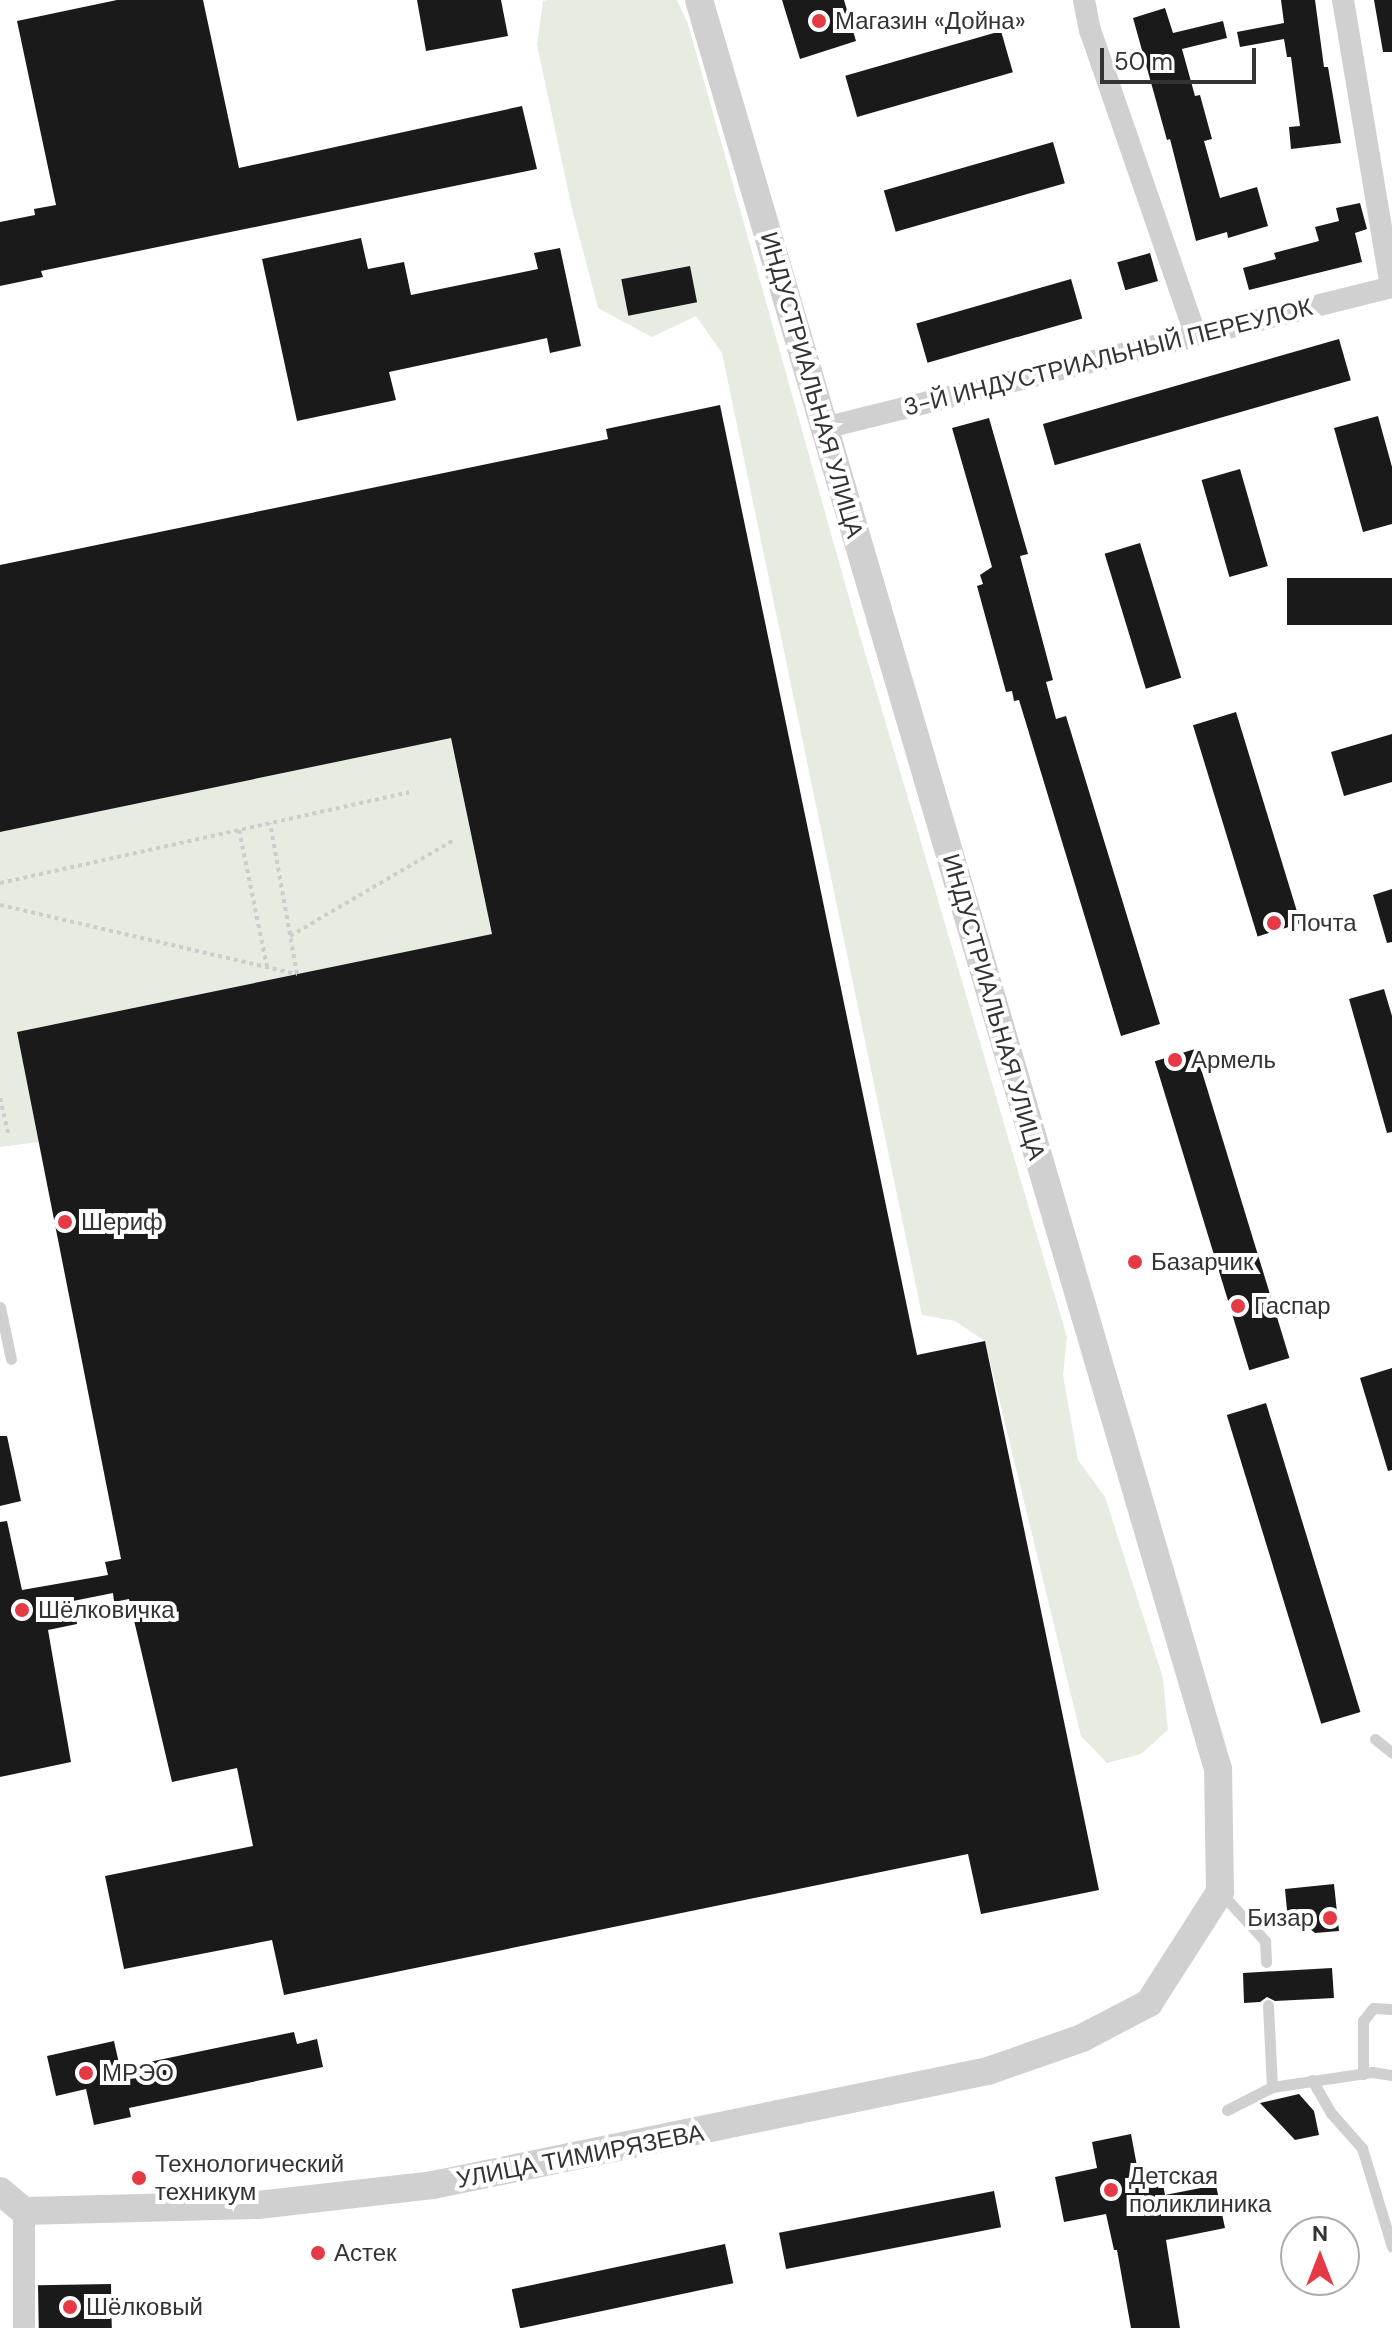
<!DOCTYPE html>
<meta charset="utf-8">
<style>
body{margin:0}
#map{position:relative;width:1392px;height:2328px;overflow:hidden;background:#fff;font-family:"DM Sans",sans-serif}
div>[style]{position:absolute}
.green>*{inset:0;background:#e6ecdf}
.building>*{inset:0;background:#1a1a1a;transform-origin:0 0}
.path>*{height:4px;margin-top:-2px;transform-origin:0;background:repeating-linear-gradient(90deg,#cdcdcd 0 4px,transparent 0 8px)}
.service>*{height:11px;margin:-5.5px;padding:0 5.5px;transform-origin:5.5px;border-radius:5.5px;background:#d0d0d0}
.minor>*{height:22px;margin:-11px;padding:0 11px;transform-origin:11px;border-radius:11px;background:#d0d0d0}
.tertiary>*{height:28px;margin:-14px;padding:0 14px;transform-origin:14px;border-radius:14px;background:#d0d0d0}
.dots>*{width:22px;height:22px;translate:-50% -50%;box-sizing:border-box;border:4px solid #fff;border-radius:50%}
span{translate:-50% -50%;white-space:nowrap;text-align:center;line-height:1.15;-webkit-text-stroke:8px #fff;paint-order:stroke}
.poi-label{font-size:24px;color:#333}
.left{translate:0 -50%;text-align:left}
.right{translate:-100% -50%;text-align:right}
.street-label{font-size:24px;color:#333}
.north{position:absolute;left:1280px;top:2216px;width:80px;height:80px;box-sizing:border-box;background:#fff;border:2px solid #adadad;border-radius:50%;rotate:0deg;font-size:22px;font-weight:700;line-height:32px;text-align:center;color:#333}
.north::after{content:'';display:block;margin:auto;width:28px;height:36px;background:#e63946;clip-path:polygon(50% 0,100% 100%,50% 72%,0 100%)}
.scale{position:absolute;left:1100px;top:48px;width:156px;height:36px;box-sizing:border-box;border:4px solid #333;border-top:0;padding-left:10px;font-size:24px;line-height:28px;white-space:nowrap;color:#333;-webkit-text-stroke:6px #fff;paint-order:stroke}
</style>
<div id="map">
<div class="green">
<i style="clip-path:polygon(548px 0,677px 0,688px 24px,853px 612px,1067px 1337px,1063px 1375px,1078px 1460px,1105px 1497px,1163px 1678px,1168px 1730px,1141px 1754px,1107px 1763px,1081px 1736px,985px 1341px,955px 1321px,922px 1315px,722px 353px,696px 316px,652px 337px,598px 308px,572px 209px,537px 45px,543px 1px)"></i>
<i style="clip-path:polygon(451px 738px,492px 934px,17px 1032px,39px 1142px,0 1147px,0 832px)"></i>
</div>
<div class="building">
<i style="clip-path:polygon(117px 0,203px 0,239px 168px,522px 106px,537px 169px,41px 271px,43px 277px,0 286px,0 222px,35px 215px,34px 209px,56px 205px,17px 21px)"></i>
<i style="clip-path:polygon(417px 0,501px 0,508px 36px,426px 51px)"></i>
<i style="clip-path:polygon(782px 0,844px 0,856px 41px,800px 59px)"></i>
<i style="clip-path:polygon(1281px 0,1315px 0,1324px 67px,1328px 67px,1341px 143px,1291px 149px,1289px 127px,1300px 126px,1291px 57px,1287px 57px,1284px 39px,1240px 47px,1237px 32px,1284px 23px)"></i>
<i style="clip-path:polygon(1374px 0,1392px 0,1392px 52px,1383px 52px)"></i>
<i style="clip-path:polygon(1165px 8px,1173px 33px,1223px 21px,1227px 38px,1182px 49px,1195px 96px,1200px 95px,1212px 139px,1204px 141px,1220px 198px,1257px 187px,1268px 226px,1228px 238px,1227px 232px,1196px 241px,1170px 139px,1167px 140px,1133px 18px)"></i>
<i style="left:1001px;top:31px;width:43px;height:162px;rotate:74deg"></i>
<i style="left:1053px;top:142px;width:43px;height:176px;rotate:74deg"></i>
<i style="clip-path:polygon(1360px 203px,1367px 229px,1355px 233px,1362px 262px,1249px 290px,1243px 268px,1276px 259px,1274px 253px,1319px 241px,1315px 227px,1339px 221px,1336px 208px)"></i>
<i style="clip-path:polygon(361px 238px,368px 269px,404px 262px,411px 295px,538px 269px,534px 253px,560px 248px,581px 346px,550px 353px,547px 338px,389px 372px,396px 400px,297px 421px,262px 259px)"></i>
<i style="left:1150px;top:253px;width:29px;height:34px;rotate:74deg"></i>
<i style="left:690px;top:266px;width:37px;height:70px;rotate:79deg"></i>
<i style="left:1071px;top:279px;width:41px;height:161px;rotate:74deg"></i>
<i style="left:1339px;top:339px;width:43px;height:308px;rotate:74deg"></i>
<i style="clip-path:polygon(720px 405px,917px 1355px,985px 1341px,1099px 1890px,981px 1914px,968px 1854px,284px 1995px,272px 1940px,124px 1969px,105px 1876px,253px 1846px,237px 1768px,172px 1782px,129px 1599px,114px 1602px,113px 1593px,73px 1601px,77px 1624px,48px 1630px,71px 1762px,0 1777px,0 1522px,7px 1521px,22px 1590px,108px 1575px,105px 1562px,121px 1559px,17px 1032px,492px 934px,451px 738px,0 832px,0 565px,608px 439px,606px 429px)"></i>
<i style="clip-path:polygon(1378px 416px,1392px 467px,1392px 524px,1363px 532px,1334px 428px)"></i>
<i style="clip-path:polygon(989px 418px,1028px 554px,1020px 556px,1053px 680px,1046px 682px,1056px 719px,1066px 716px,1160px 1024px,1121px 1036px,1019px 700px,1014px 701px,1012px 691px,1006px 692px,977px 586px,983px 584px,980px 575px,992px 567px,952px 428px)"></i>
<i style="left:1240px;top:469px;width:101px;height:40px;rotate:74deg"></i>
<i style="left:1140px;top:543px;width:141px;height:37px;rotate:73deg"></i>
<i style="left:1392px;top:578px;width:47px;height:105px;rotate:90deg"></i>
<i style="left:1236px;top:712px;width:221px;height:45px;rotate:73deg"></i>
<i style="clip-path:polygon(1392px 734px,1392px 782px,1344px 796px,1331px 752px)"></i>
<i style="clip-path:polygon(1392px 889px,1392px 942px,1387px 943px,1373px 895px)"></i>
<i style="clip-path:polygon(1384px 989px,1392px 1016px,1392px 1132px,1387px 1133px,1349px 999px)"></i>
<i style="left:1195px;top:1049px;width:323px;height:42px;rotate:73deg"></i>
<i style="clip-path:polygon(1392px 1368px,1392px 1470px,1388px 1471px,1360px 1378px)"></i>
<i style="left:1266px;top:1403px;width:323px;height:41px;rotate:73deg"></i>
<i style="clip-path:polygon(0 1436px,7px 1436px,21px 1501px,0 1506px)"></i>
<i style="clip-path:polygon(1334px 1884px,1339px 1931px,1315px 1933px,1287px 1910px,1285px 1889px)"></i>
<i style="clip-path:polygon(1332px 1968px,1334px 1998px,1275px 2001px,1267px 1997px,1260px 2002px,1244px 2003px,1243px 1973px)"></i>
<i style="clip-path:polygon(294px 2032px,297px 2044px,317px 2039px,323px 2067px,129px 2108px,131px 2117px,94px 2125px,86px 2089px,56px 2096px,47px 2056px,114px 2041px,120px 2068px)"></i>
<i style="clip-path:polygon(1299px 2094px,1314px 2111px,1319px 2135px,1295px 2140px,1260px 2103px)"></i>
<i style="clip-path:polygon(1131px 2134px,1139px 2177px,1161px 2173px,1165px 2195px,1216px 2185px,1225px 2228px,1166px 2240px,1180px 2328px,1131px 2328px,1117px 2250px,1114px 2250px,1106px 2214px,1064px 2222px,1055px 2177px,1097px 2168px,1092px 2142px)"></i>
<i style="left:994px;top:2191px;width:37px;height:219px;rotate:79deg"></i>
<i style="left:725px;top:2244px;width:40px;height:218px;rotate:78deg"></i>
<i style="left:111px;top:2284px;width:44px;height:73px;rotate:89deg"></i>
</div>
<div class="path">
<i style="left:239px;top:830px;width:140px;rotate:78.4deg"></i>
<i style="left:0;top:883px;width:419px;rotate:-12.5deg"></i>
<i style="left:0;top:905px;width:305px;rotate:13.1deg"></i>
<i style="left:297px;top:974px;width:153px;rotate:-100.1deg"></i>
<i style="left:290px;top:936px;width:188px;rotate:-30.4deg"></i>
<i style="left:0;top:1098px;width:40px;rotate:77deg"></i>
</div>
<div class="service">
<i style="left:0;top:1307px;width:53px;rotate:78.1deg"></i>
<i style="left:1375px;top:1739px;width:22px;rotate:39deg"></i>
<i style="left:1220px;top:1892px;width:67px;rotate:47.4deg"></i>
<i style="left:1265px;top:1941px;width:21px;rotate:87deg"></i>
<i style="left:1363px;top:2074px;width:53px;rotate:-90deg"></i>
<i style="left:1363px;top:2021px;width:16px;rotate:-52deg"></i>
<i style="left:1373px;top:2008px;width:19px;rotate:3deg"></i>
<i style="left:1312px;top:2080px;width:38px;rotate:60deg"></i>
<i style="left:1331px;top:2113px;width:47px;rotate:48.5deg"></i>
<i style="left:1362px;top:2148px;width:103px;rotate:73.1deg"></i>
<i style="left:1272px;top:2087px;width:101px;rotate:-8.5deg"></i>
<i style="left:1372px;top:2072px;width:20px;rotate:9deg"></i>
<i style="left:1227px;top:2110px;width:51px;rotate:-27.1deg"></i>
<i style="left:1272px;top:2087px;width:82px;rotate:-92.8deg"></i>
</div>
<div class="minor">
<i style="left:1084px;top:0;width:31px;rotate:79deg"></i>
<i style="left:1090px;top:30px;width:322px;rotate:70.9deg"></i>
<i style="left:1343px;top:0;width:291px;rotate:80.5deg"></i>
<i style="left:824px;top:428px;width:585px;rotate:-13.94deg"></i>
<i style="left:24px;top:2211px;width:117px;rotate:90deg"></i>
</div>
<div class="tertiary">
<i style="left:0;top:2191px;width:31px;rotate:40deg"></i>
<i style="left:24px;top:2211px;width:234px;rotate:-1.5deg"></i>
<i style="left:258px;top:2205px;width:176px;rotate:-6.5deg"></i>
<i style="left:433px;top:2185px;width:567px;rotate:-11.61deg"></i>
<i style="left:988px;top:2071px;width:100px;rotate:-19.3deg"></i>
<i style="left:1082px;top:2038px;width:76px;rotate:-27.6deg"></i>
<i style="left:1149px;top:2003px;width:132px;rotate:-57.4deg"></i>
<i style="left:1220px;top:1892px;width:123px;rotate:-90.9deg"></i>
<i style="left:1218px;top:1769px;width:1844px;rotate:-106.35deg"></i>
</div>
<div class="dots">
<i style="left:819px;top:21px;background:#e63946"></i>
<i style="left:1274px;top:923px;background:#e63946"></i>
<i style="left:1175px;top:1060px;background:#e63946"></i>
<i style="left:65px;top:1222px;background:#e63946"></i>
<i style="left:1135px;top:1262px;background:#e63946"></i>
<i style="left:1238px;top:1306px;background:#e63946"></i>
<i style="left:22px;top:1610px;background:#e63946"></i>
<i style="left:1330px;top:1918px;background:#e63946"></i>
<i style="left:86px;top:2073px;background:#e63946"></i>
<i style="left:139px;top:2178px;background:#e63946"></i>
<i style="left:1111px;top:2190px;background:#e63946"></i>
<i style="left:318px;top:2253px;background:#e63946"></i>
<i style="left:70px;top:2307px;background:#e63946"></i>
</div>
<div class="poi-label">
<span class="left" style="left:835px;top:21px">Магазин «Дойна»</span>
<span class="left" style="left:1290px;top:923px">Почта</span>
<span class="left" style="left:1191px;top:1060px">Армель</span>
<span class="left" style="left:81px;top:1222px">Шериф</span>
<span class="left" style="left:1151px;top:1262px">Базарчик</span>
<span class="left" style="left:1254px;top:1306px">Гаспар</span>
<span class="left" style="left:38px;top:1610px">Шёлковичка</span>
<span class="right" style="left:1314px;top:1918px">Бизар</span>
<span class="left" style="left:102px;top:2073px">МРЭО</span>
<span class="left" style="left:155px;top:2178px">Технологический<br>техникум</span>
<span class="left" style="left:1129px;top:2190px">Детская<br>поликлиника</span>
<span class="left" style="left:334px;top:2253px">Астек</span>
<span class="left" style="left:86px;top:2307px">Шёлковый</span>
</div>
<div class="street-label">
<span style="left:1108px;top:357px;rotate:-14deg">3-Й ИНДУСТРИАЛЬНЫЙ ПЕРЕУЛОК</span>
<span style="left:812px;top:385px;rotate:74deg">ИНДУСТРИАЛЬНАЯ УЛИЦА</span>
<span style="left:994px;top:1007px;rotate:74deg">ИНДУСТРИАЛЬНАЯ УЛИЦА</span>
<span style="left:580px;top:2156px;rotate:-11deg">УЛИЦА ТИМИРЯЗЕВА</span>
</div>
<div class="north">N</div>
<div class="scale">50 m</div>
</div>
